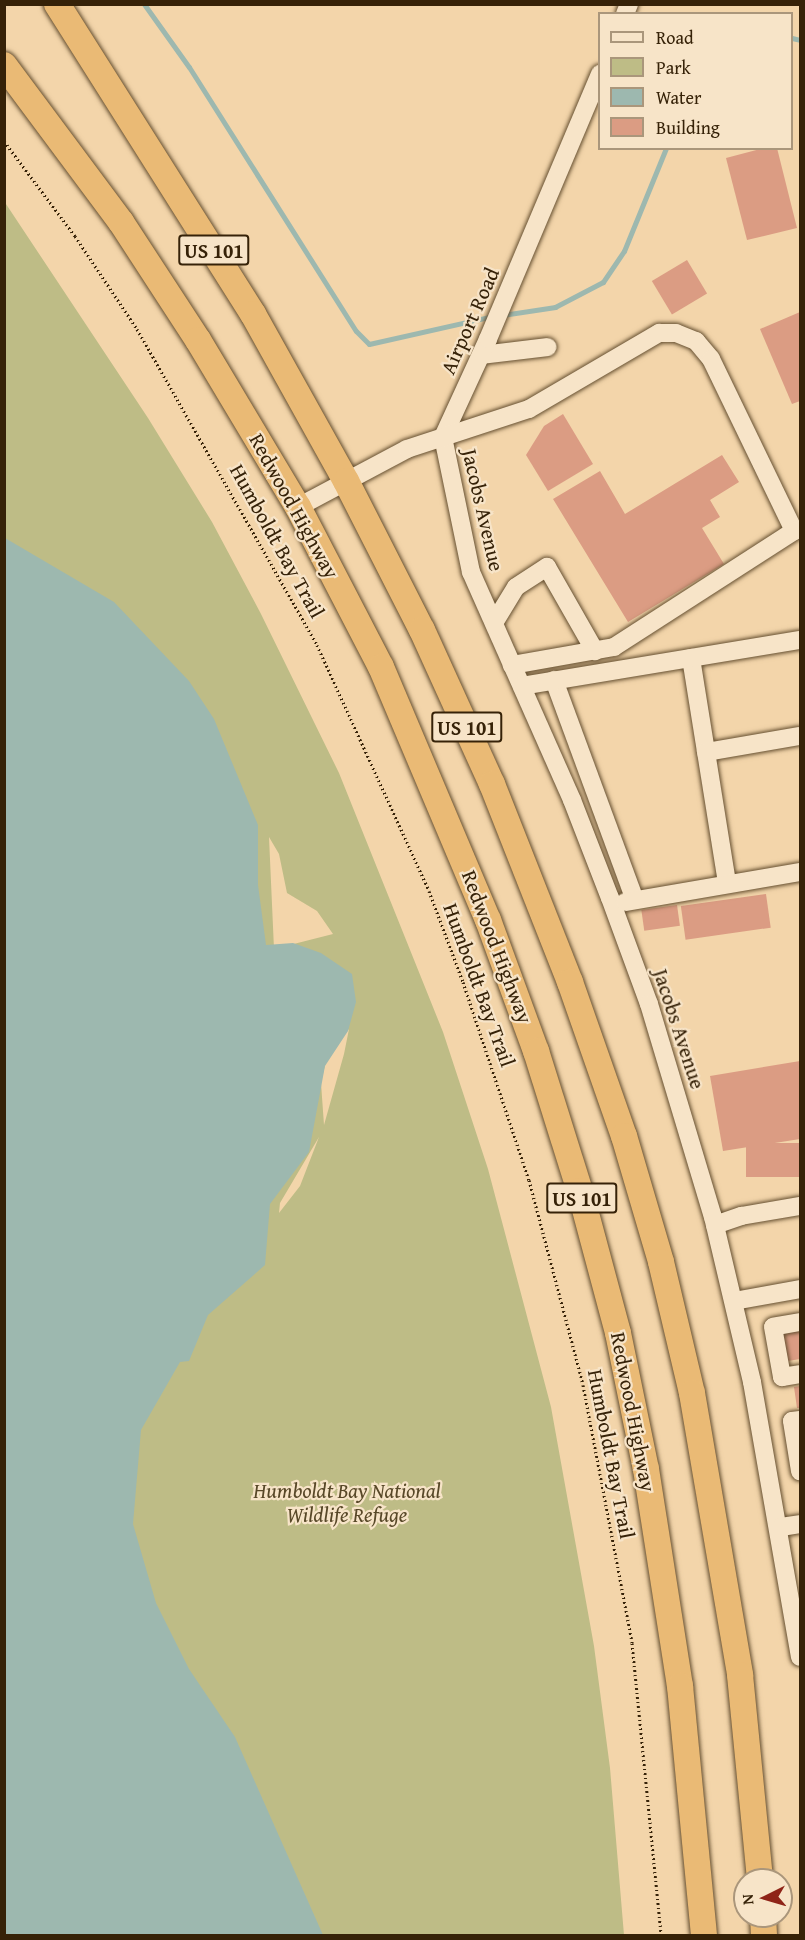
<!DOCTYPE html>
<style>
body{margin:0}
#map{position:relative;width:805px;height:1940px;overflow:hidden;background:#f3d5aa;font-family:"Gentium Book Plus",serif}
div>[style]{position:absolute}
.green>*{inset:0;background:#bebc86}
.water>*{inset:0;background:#9db8af}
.stream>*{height:5px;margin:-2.5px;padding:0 2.5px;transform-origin:2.5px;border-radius:2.5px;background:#9db8af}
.building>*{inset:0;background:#db9c83;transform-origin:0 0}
.path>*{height:3px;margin-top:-1.5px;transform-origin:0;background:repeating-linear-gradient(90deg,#362208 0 1.5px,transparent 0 4.5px)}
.roads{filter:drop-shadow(0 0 2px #654f30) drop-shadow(0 0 2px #654f30)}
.minor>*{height:18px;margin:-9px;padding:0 9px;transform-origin:9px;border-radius:9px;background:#f7e4c8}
.highway>*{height:26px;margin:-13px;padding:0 13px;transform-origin:13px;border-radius:13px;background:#eaba75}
span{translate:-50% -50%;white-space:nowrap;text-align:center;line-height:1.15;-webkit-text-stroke:4.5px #f7e4c8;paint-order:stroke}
.shield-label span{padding:2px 4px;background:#f7e4c8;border:2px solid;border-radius:4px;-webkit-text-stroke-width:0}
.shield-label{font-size:20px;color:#362208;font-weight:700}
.street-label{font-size:21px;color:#362208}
.park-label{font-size:21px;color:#584828;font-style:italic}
.frame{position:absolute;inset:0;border:6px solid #362208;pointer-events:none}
.legend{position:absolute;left:598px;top:12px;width:195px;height:138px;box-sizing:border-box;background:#f7e4c8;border:2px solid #aa967b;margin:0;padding:8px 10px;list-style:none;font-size:18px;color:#362208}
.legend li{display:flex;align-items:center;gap:12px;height:30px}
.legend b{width:30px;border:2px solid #aa967b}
.north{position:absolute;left:733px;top:1868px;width:60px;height:60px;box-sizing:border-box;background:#f7e4c8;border:2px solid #aa967b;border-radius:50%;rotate:265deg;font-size:16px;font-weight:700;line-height:24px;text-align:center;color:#362208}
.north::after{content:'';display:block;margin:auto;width:21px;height:27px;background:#8f2418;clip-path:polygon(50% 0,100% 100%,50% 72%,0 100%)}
</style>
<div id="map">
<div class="green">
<i style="clip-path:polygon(evenodd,4px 201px,148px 418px,212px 522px,261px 614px,339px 773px,443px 1032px,488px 1169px,551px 1407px,594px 1646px,610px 1768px,624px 1935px,5px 1935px,4px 201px,269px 837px,279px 854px,287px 893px,317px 911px,333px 934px,274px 949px,269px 837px,4px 201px,349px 1029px,344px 1054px,324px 1125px,321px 1083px,327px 1056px,349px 1029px,4px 201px,319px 1137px,300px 1186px,279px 1213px,280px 1203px,319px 1137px)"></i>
</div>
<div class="water">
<i style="clip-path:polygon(5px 538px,114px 602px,189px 681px,214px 719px,258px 825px,258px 885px,266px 945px,293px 943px,321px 953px,352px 974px,356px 1002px,348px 1031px,325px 1066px,309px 1152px,270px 1204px,265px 1265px,208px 1315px,189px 1361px,180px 1362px,141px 1430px,133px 1524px,156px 1603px,189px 1669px,235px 1737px,323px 1935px,5px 1935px)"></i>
</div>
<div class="stream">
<i style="left:144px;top:4px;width:77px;rotate:54.5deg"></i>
<i style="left:189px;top:67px;width:312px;rotate:57.7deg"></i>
<i style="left:356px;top:331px;width:18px;rotate:45deg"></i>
<i style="left:369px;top:344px;width:127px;rotate:-12.7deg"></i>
<i style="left:792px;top:38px;width:8px;rotate:14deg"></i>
<i style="left:502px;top:315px;width:54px;rotate:-8.6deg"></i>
<i style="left:555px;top:307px;width:54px;rotate:-27.5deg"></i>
<i style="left:603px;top:282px;width:37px;rotate:-56deg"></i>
<i style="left:624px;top:251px;width:111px;rotate:-67.8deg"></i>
</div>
<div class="building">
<i style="clip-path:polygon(764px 148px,777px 148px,797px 228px,747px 240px,726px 158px)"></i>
<i style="left:687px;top:260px;width:39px;height:41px;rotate:59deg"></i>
<i style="clip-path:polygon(800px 312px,800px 401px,792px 404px,760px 329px)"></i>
<i style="clip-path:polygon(563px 414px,593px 464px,548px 491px,526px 455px,544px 426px)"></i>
<i style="clip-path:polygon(722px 455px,739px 482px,710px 500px,720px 517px,702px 528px,724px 564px,628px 622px,553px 499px,600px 471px,625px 514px)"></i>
<i style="left:766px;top:894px;width:34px;height:86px;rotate:82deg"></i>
<i style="left:677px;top:905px;width:21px;height:36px;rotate:82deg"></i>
<i style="clip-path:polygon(800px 1061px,800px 1139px,723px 1151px,710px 1076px)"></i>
<i style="left:800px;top:1143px;width:34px;height:54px;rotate:90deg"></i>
<i style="clip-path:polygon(800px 1329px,800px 1359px,788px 1361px,783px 1332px)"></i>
<i style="clip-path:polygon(800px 1386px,800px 1408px,797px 1408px,794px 1387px)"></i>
</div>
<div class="path">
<i style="left:4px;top:141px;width:119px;rotate:53.2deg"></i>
<i style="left:75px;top:236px;width:112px;rotate:56.3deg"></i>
<i style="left:137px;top:329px;width:364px;rotate:60.3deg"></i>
<i style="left:317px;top:645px;width:270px;rotate:65.5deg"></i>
<i style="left:429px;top:891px;width:97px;rotate:69.5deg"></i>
<i style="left:463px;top:982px;width:209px;rotate:71.6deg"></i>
<i style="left:529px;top:1180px;width:212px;rotate:75.2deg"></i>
<i style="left:583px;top:1385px;width:263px;rotate:79.2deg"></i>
<i style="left:632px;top:1643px;width:294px;rotate:84.3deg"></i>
</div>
<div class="roads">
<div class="minor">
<i style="left:625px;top:14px;width:11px;rotate:-68deg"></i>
<i style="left:481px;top:355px;width:67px;rotate:-6.8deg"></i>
<i style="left:443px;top:437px;width:138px;rotate:78.3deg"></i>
<i style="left:471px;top:572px;width:249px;rotate:66.1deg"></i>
<i style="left:572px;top:800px;width:105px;rotate:68.8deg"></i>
<i style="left:610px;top:898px;width:113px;rotate:69.8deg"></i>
<i style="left:649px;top:1004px;width:222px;rotate:73.3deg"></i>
<i style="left:713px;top:1217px;width:170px;rotate:76.7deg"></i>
<i style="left:752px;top:1382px;width:279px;rotate:80.1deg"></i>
<i style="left:443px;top:437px;width:108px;rotate:-65.3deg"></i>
<i style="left:488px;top:339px;width:288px;rotate:-67.1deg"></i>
<i style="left:298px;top:507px;width:123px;rotate:-28deg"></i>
<i style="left:407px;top:449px;width:128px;rotate:-18.2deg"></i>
<i style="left:529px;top:409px;width:151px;rotate:-30.3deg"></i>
<i style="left:659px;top:333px;width:17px"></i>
<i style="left:676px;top:333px;width:22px;rotate:22deg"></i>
<i style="left:696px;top:341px;width:23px;rotate:50deg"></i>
<i style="left:711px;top:359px;width:191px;rotate:64.2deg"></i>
<i style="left:794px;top:531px;width:214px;rotate:147.2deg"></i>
<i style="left:614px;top:647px;width:104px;rotate:170deg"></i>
<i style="left:494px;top:623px;width:42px;rotate:-58.6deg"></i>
<i style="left:516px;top:587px;width:37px;rotate:-33deg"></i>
<i style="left:547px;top:567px;width:97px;rotate:60.3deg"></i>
<i style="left:691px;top:658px;width:228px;rotate:80.9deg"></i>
<i style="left:554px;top:680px;width:234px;rotate:69.8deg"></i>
<i style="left:522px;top:686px;width:282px;rotate:-9.4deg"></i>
<i style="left:706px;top:752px;width:95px;rotate:-9.7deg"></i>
<i style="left:625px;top:902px;width:178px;rotate:-9.7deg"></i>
<i style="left:715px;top:1225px;width:28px;rotate:-19deg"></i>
<i style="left:741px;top:1216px;width:60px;rotate:-9.6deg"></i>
<i style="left:734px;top:1301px;width:67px;rotate:-10.3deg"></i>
<i style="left:800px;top:1322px;width:27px;rotate:170deg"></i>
<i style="left:773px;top:1327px;width:51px;rotate:79.8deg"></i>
<i style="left:782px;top:1377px;width:18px;rotate:-9deg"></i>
<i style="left:800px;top:1420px;width:8px;rotate:173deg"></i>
<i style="left:792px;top:1421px;width:51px;rotate:80.9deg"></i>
<i style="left:781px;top:1527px;width:19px;rotate:-9deg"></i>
</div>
<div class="highway">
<i style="left:57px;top:4px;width:367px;rotate:57.7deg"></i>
<i style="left:253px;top:314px;width:191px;rotate:60.9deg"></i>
<i style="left:346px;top:481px;width:167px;rotate:63deg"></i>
<i style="left:422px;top:630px;width:169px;rotate:65.6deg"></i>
<i style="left:492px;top:784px;width:213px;rotate:68.5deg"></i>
<i style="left:570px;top:982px;width:163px;rotate:70.7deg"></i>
<i style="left:624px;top:1136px;width:131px;rotate:73.6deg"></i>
<i style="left:661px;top:1262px;width:135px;rotate:76.7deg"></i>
<i style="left:692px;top:1393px;width:286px;rotate:80.3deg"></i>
<i style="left:740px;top:1675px;width:206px;rotate:84.4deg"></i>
<i style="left:4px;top:65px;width:196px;rotate:53.3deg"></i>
<i style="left:121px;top:222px;width:141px;rotate:56.9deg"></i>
<i style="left:198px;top:340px;width:195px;rotate:59.1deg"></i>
<i style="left:298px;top:507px;width:180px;rotate:62.6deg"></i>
<i style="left:381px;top:667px;width:275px;rotate:67.1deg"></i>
<i style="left:488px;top:920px;width:140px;rotate:69.9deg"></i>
<i style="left:536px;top:1051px;width:147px;rotate:72.6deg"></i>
<i style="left:580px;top:1191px;width:147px;rotate:75deg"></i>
<i style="left:618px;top:1333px;width:139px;rotate:78.4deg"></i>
<i style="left:646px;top:1469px;width:220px;rotate:81.1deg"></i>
<i style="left:680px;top:1686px;width:251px;rotate:84.5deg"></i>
<i style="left:763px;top:1916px;width:20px;rotate:87deg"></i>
</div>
</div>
<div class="shield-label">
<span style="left:214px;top:250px">US 101</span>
<span style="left:467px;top:727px">US 101</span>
<span style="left:582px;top:1198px">US 101</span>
</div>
<div class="street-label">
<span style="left:470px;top:321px;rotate:-66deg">Airport Road</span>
<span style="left:294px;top:506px;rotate:61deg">Redwood Highway</span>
<span style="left:483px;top:510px;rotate:77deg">Jacobs Avenue</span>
<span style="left:277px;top:541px;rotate:61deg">Humboldt Bay Trail</span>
<span style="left:497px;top:947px;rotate:69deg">Redwood Highway</span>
<span style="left:479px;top:985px;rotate:70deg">Humboldt Bay Trail</span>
<span style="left:679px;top:1029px;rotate:72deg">Jacobs Avenue</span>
<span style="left:633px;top:1412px;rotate:79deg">Redwood Highway</span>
<span style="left:611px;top:1454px;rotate:79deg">Humboldt Bay Trail</span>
</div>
<div class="park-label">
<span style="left:347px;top:1503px">Humboldt Bay National<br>Wildlife Refuge</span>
</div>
<div class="frame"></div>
<ul class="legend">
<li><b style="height:8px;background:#f7e4c8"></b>Road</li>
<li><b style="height:16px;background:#bebc86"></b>Park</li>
<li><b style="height:16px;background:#9db8af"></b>Water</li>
<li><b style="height:16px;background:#db9c83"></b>Building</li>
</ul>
<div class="north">N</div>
</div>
